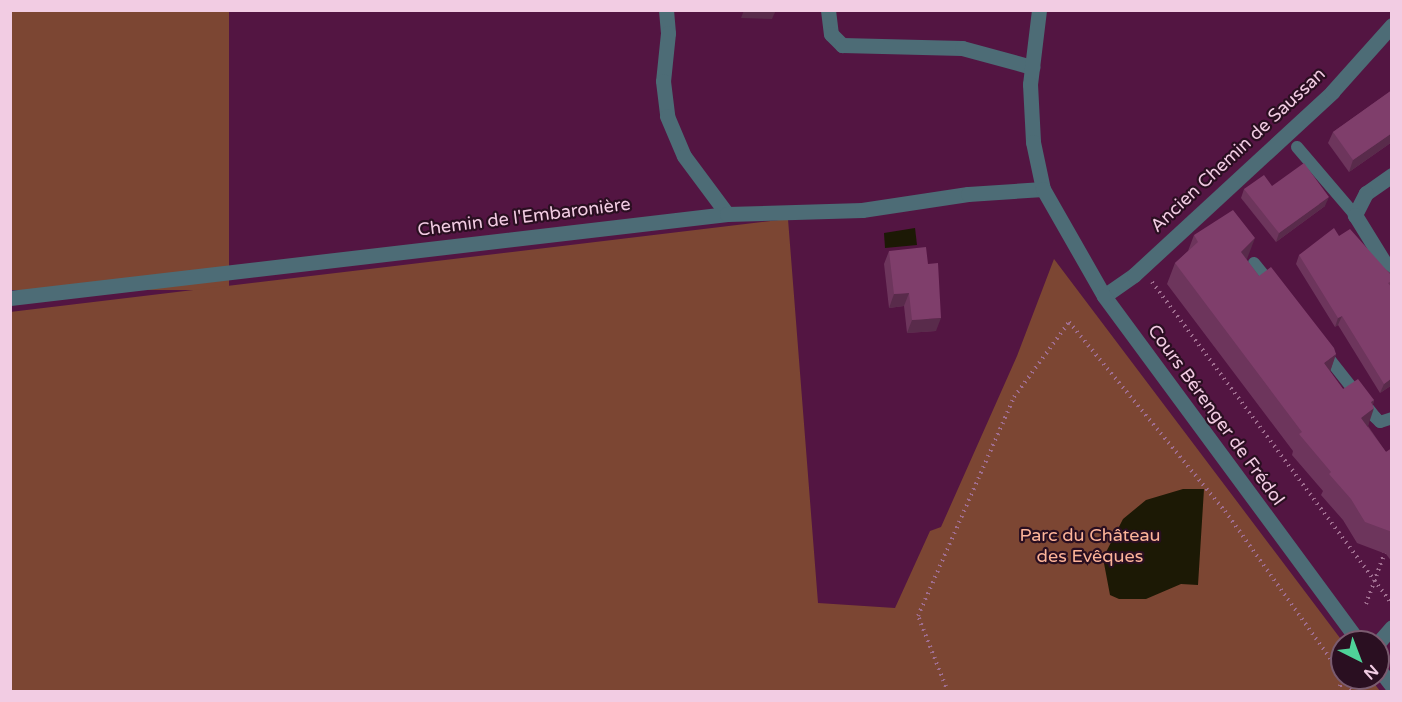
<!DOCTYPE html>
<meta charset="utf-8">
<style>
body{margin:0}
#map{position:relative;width:1402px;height:702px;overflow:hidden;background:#531542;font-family:"Varela Round",sans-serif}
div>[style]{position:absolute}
.green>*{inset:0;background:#7c4633;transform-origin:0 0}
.water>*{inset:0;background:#1c1905}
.path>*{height:4px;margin-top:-2px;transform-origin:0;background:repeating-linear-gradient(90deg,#a06e90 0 1.5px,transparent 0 6px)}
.service>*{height:12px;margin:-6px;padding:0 6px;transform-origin:6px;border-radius:6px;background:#4d6c76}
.minor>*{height:15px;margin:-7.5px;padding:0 7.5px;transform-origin:7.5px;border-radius:7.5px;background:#4d6c76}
.tertiary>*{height:15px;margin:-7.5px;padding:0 7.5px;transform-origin:7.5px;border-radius:7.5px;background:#4d6c76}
.wall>*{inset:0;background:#6d355c}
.shaded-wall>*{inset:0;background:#592b4b}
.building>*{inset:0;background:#7f3e6b}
span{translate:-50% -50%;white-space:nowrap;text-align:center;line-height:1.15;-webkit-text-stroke:4.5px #2a0f21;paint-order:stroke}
.street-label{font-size:18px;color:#f2cce3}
.park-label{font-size:18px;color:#fdb499}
.frame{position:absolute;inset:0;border:12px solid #f2cce3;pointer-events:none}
.north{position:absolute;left:1330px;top:630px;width:60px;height:60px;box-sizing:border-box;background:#2a0f21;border:2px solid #7a5b6f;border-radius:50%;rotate:138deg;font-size:16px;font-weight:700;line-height:24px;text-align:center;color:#f2cce3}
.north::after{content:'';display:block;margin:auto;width:21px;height:27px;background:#4fd399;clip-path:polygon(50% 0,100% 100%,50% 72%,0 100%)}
</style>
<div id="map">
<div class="green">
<i style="left:10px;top:11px;width:219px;height:279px"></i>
<i style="clip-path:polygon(788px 219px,818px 603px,895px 608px,930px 531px,941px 527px,1017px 356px,1054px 259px,1343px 642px,1342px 678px,1370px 678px,1380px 691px,11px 691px,10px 312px)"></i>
</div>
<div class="water">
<i style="clip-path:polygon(915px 228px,917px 245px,885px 248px,884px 233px)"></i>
<i style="clip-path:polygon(1183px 489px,1204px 489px,1198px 585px,1181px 584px,1146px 599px,1119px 599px,1110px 595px,1103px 558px,1123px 519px,1146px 500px)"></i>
</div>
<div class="path">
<i style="left:1152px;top:282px;width:402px;rotate:53.3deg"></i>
<i style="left:1366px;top:604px;width:59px;rotate:-70deg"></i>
<i style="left:1344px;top:678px;width:17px;rotate:57deg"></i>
<i style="left:948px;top:692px;width:82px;rotate:-111.5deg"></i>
<i style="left:918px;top:616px;width:239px;rotate:-66.3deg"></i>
<i style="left:1014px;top:397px;width:93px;rotate:-53.7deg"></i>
<i style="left:1069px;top:322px;width:245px;rotate:50.5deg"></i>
<i style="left:1225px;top:511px;width:201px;rotate:54.5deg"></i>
<i style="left:1338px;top:692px;width:15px;rotate:-70deg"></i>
</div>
<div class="service">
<i style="left:1297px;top:147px;width:89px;rotate:49.5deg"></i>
<i style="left:1254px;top:263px;width:28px;rotate:51deg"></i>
<i style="left:1323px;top:351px;width:84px;rotate:51.8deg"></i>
<i style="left:1375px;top:417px;width:7px;rotate:45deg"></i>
<i style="left:1380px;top:422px;width:13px;rotate:-18deg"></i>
</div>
<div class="minor">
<i style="left:666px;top:10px;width:23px;rotate:85deg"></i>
<i style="left:668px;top:33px;width:48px;rotate:95.9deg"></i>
<i style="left:663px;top:81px;width:35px;rotate:83deg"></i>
<i style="left:667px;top:116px;width:43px;rotate:67deg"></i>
<i style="left:684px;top:156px;width:72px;rotate:53.4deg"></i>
<i style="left:828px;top:10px;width:24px;rotate:83deg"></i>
<i style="left:831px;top:34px;width:16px;rotate:45deg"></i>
<i style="left:842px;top:45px;width:120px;rotate:1.4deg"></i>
<i style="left:962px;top:48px;width:73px;rotate:15.2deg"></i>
<i style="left:1392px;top:175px;width:32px;rotate:145deg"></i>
<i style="left:1366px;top:193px;width:25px;rotate:117deg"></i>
<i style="left:1355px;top:215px;width:70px;rotate:58.3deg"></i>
<i style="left:1104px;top:296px;width:37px;rotate:-35deg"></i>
<i style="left:1134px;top:275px;width:270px;rotate:-42.7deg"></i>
<i style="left:1332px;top:92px;width:90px;rotate:-48.2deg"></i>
<i style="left:10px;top:298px;width:722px;rotate:-6.68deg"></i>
<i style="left:727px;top:214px;width:135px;rotate:-1.7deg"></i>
<i style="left:862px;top:210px;width:107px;rotate:-8.6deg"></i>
<i style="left:968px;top:194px;width:75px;rotate:-3.8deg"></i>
<i style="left:1378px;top:643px;width:21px;rotate:-49deg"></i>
</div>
<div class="tertiary">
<i style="left:1039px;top:10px;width:75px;rotate:96.9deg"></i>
<i style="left:1030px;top:84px;width:58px;rotate:87deg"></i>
<i style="left:1033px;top:142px;width:48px;rotate:78deg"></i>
<i style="left:1043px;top:189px;width:123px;rotate:60.3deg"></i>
<i style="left:1104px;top:296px;width:430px;rotate:53.6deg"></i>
<i style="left:1378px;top:668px;width:23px;rotate:52deg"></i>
</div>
<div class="wall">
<i style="clip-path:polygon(1392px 90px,1392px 142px,1349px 172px,1328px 143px,1333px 132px)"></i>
<i style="clip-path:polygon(1272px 186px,1325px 206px,1276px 242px,1241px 198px,1244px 189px)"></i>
<i style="clip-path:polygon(1194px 235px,1247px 259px,1246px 259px,1259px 276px,1336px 354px,1330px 371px,1343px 389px,1374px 400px,1368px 426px,1386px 452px,1392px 448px,1392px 562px,1386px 554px,1357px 543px,1343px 520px,1321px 495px,1323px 491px,1292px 455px,1293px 451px,1167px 284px,1175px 263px,1188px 251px)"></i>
<i style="clip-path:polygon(1339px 236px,1392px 274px,1392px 385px,1380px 393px,1338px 325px,1335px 327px,1296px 264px,1299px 255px)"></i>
<i style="clip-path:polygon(889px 251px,936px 331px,907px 333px,904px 306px,889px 308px,884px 264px)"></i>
</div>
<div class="shaded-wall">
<i style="clip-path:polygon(744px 10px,776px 10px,772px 19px,741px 18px)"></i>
<i style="clip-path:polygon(1392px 133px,1392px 142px,1349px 172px,1353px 160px)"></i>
<i style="clip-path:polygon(1329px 197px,1325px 206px,1276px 242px,1279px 233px)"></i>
<i style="clip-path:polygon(1255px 238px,1247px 259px,1233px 273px,1241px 252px)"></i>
<i style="clip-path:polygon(909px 293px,904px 306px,889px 308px,894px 294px)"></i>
<i style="clip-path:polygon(1342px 316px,1338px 325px,1335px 327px,1338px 318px)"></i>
<i style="clip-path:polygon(941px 318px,936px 331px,907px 333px,912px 320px)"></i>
<i style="clip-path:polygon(1336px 354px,1329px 375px,1324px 363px)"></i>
<i style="clip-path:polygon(1392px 378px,1392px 385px,1380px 393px,1384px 384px)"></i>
<i style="clip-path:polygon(1374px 400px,1370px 411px,1374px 408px,1367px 429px,1361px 418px,1371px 402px)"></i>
</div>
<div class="building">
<i style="clip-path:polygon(1392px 90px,1392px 133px,1353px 160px,1333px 132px)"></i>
<i style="clip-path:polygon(1304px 163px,1329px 197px,1279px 233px,1244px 189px,1264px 175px,1272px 186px)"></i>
<i style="clip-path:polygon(1233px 210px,1255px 238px,1241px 252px,1259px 276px,1271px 267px,1334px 348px,1336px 354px,1324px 363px,1343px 389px,1358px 379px,1374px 400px,1371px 402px,1374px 408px,1361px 418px,1386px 452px,1392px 448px,1392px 532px,1365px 522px,1351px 499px,1329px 474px,1331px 472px,1299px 434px,1302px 432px,1175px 263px,1198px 242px,1194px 235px)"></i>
<i style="clip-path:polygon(1334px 228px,1339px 236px,1350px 229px,1390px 274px,1392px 274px,1392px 281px,1388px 283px,1392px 288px,1392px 378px,1384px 384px,1342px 316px,1338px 318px,1299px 255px)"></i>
<i style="clip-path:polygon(926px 247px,928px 264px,938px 263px,941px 318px,912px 320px,909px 293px,894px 294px,889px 251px)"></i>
</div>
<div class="street-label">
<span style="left:1238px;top:150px;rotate:-43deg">Ancien Chemin de Saussan</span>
<span style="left:524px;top:217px;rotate:-7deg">Chemin de l'Embaronière</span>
<span style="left:1216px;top:415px;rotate:54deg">Cours Bérenger de Frédol</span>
</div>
<div class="park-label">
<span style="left:1090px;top:546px">Parc du Château<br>des Evêques</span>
</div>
<div class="frame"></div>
<div class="north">N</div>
</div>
